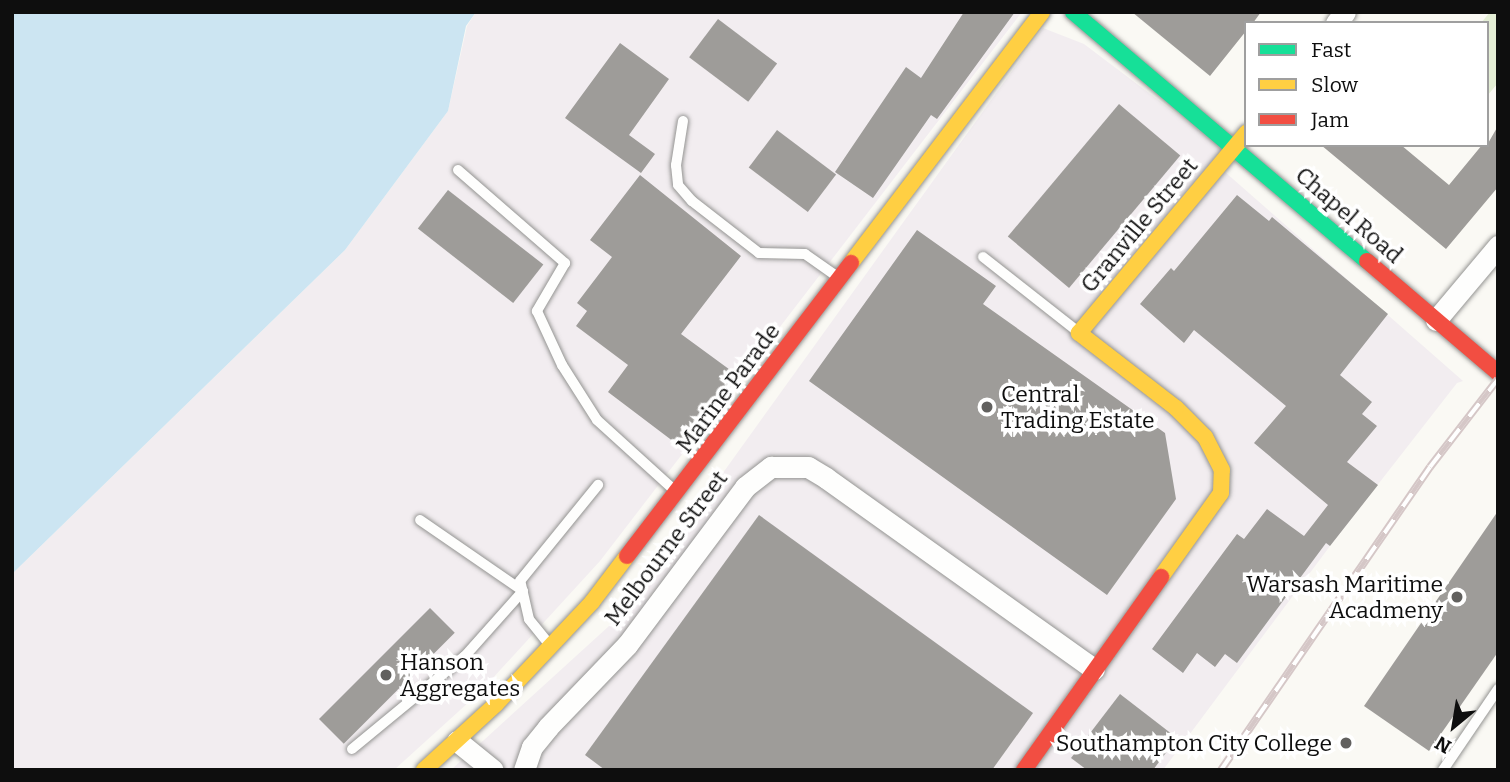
<!DOCTYPE html>
<style>
body{margin:0}
#map{position:relative;width:1510px;height:782px;overflow:hidden;background:#faf9f4;font-family:Bitter,serif}
div>[style]{position:absolute}
.industrial>*{inset:0;background:#f2edf0}
.green>*{inset:0;background:#e4eed5}
.water>*{inset:0;background:#cce5f2}
.building>*{inset:0;background:#9e9c99;transform-origin:0 0}
.roads{filter:drop-shadow(0 0 2px #949492) drop-shadow(0 0 2px #949492)}
.lane>*{height:10px;margin:-5px;padding:0 5px;transform-origin:5px;border-radius:5px;background:#fefefd}
.street>*{height:21px;margin:-10.5px;padding:0 10.5px;transform-origin:10.5px;border-radius:10.5px;background:#fefefd}
.fast>*{height:16px;margin:-8px;padding:0 8px;transform-origin:8px;border-radius:8px;background:#16e098}
.slow>*{height:16px;margin:-8px;padding:0 8px;transform-origin:8px;border-radius:8px;background:#ffcf43}
.jam>*{height:16px;margin:-8px;padding:0 8px;transform-origin:8px;border-radius:8px;background:#f24e42}
.rail>*{height:8px;margin-top:-4px;transform-origin:0;background:repeating-linear-gradient(90deg,#fff 0 16px,#d5c7c7 0 32px);box-sizing:border-box;border-block:2px solid #d5c7c7}
.dots>*{width:19px;height:19px;translate:-50% -50%;box-sizing:border-box;border:4px solid #fff;border-radius:50%}
span{translate:-50% -50%;white-space:nowrap;text-align:center;line-height:1.15;-webkit-text-stroke:7px #fff;paint-order:stroke}
.street-label{font-size:23px;color:#0e0e0e}
.poi-label{font-size:23px;color:#0e0e0e}
.left{translate:0 -50%;text-align:left}
.right{translate:-100% -50%;text-align:right}
.frame{position:absolute;inset:0;border:14px solid #0e0e0e;pointer-events:none}
.legend{position:absolute;left:1244px;top:21px;width:245px;height:126px;box-sizing:border-box;background:#fff;border:2px solid #9f9f9f;margin:0;padding:9px 12px;list-style:none;font-size:21px;color:#0e0e0e}
.legend li{display:flex;align-items:center;gap:14px;height:35px}
.legend b{width:35px;border:2px solid #9f9f9f}
.north{position:absolute;left:1419px;top:691px;width:70px;height:70px;-webkit-text-stroke:5px #fff;paint-order:stroke;rotate:210deg;font-size:19px;font-weight:700;line-height:28px;text-align:center;color:#0e0e0e}
.north::after{content:'';display:block;margin:auto;width:24px;height:32px;background:#0e0e0e;clip-path:polygon(50% 0,100% 100%,50% 72%,0 100%)}
</style>
<div id="map">
<div class="industrial">
<i style="clip-path:polygon(476px 12px,1022px 12px,600px 561px,480px 692px,394px 770px,12px 770px,12px 574px,345px 250px,448px 111px,467px 26px)"></i>
<i style="clip-path:polygon(1043px 28px,1084px 44px,1235px 158px,1225px 172px,1463px 381px,1457px 383px,1330px 546px,1163px 770px,451px 770px,620px 616px)"></i>
</div>
<div class="green">
<i style="clip-path:polygon(1490px 12px,1498px 12px,1498px 83px,1487px 96px,1487px 23px,1481px 23px)"></i>
</div>
<div class="water">
<i style="clip-path:polygon(12px 12px,476px 12px,466px 26px,448px 111px,345px 250px,12px 574px)"></i>
</div>
<div class="building">
<i style="clip-path:polygon(964px 12px,1015px 12px,937px 119px,931px 115px,873px 198px,835px 172px,906px 67px,921px 78px)"></i>
<i style="clip-path:polygon(1132px 12px,1261px 12px,1253px 23px,1246px 23px,1246px 31px,1210px 76px)"></i>
<i style="left:718px;top:19px;width:74px;height:48px;rotate:37deg"></i>
<i style="clip-path:polygon(620px 43px,669px 79px,629px 135px,655px 154px,641px 173px,565px 118px)"></i>
<i style="left:1119px;top:104px;width:80px;height:173px;rotate:40deg"></i>
<i style="clip-path:polygon(1498px 126px,1498px 187px,1446px 249px,1321px 145px,1401px 145px,1449px 185px,1482px 145px,1487px 145px)"></i>
<i style="left:777px;top:130px;width:74px;height:47px;rotate:37deg"></i>
<i style="clip-path:polygon(640px 175px,741px 256px,681px 334px,737px 375px,682px 448px,608px 392px,628px 365px,576px 326px,587px 311px,577px 303px,612px 257px,590px 240px)"></i>
<i style="left:448px;top:190px;width:121px;height:49px;rotate:38deg"></i>
<i style="clip-path:polygon(1237px 195px,1269px 221px,1272px 217px,1388px 314px,1340px 375px,1372px 402px,1362px 414px,1377px 426px,1347px 462px,1378px 485px,1330px 546px,1326px 543px,1237px 663px,1225px 654px,1215px 667px,1197px 653px,1183px 673px,1152px 649px,1237px 534px,1244px 539px,1267px 509px,1304px 536px,1328px 505px,1254px 443px,1286px 406px,1194px 330px,1184px 343px,1140px 304px,1171px 268px,1174px 271px)"></i>
<i style="clip-path:polygon(917px 230px,996px 286px,983px 304px,1165px 433px,1176px 499px,1107px 595px,809px 381px)"></i>
<i style="clip-path:polygon(1498px 511px,1498px 652px,1429px 751px,1364px 706px)"></i>
<i style="clip-path:polygon(759px 515px,1033px 713px,992px 770px,605px 770px,585px 755px)"></i>
<i style="left:430px;top:608px;width:35px;height:157px;rotate:45deg"></i>
<i style="clip-path:polygon(1120px 694px,1177px 738px,1153px 770px,1087px 770px,1071px 758px)"></i>
</div>
<div class="roads">
<div class="lane">
<i style="left:683px;top:121px;width:45px;rotate:99deg"></i>
<i style="left:676px;top:165px;width:20px;rotate:84deg"></i>
<i style="left:678px;top:185px;width:21px;rotate:49deg"></i>
<i style="left:692px;top:201px;width:85px;rotate:37.8deg"></i>
<i style="left:759px;top:253px;width:46px;rotate:1.2deg"></i>
<i style="left:805px;top:254px;width:38px;rotate:35deg"></i>
<i style="left:458px;top:170px;width:142px;rotate:41deg"></i>
<i style="left:565px;top:263px;width:56px;rotate:120.3deg"></i>
<i style="left:537px;top:311px;width:60px;rotate:65.2deg"></i>
<i style="left:562px;top:365px;width:65px;rotate:57.5deg"></i>
<i style="left:597px;top:420px;width:103px;rotate:42.2deg"></i>
<i style="left:983px;top:257px;width:120px;rotate:38.2deg"></i>
<i style="left:549px;top:644px;width:32px;rotate:-129deg"></i>
<i style="left:529px;top:619px;width:39px;rotate:-103deg"></i>
<i style="left:520px;top:581px;width:124px;rotate:-50.9deg"></i>
<i style="left:352px;top:749px;width:146px;rotate:-39.5deg"></i>
<i style="left:465px;top:656px;width:87px;rotate:-48.3deg"></i>
<i style="left:523px;top:591px;width:125px;rotate:-145.4deg"></i>
<i style="left:1443px;top:770px;width:98px;rotate:-55.8deg"></i>
</div>
<div class="street">
<i style="left:1336px;top:23px;width:14px;rotate:-51deg"></i>
<i style="left:1436px;top:320px;width:97px;rotate:-50deg"></i>
<i style="left:457px;top:741px;width:46px;rotate:38.9deg"></i>
<i style="left:524px;top:770px;width:24px;rotate:-71deg"></i>
<i style="left:532px;top:747px;width:26px;rotate:-51deg"></i>
<i style="left:548px;top:727px;width:114px;rotate:-46.1deg"></i>
<i style="left:627px;top:645px;width:197px;rotate:-53.2deg"></i>
<i style="left:745px;top:487px;width:33px;rotate:-38deg"></i>
<i style="left:771px;top:467px;width:37px"></i>
<i style="left:808px;top:467px;width:21px;rotate:31deg"></i>
<i style="left:826px;top:478px;width:329px;rotate:35.5deg"></i>
</div>
<div class="fast">
<i style="left:1073px;top:12px;width:385px;rotate:40.3deg"></i>
</div>
<div class="slow">
<i style="left:851px;top:263px;width:315px;rotate:-52.7deg"></i>
<i style="left:1161px;top:577px;width:103px;rotate:-54.5deg"></i>
<i style="left:1221px;top:493px;width:23px;rotate:-88deg"></i>
<i style="left:1222px;top:470px;width:37px;rotate:-117deg"></i>
<i style="left:1205px;top:437px;width:41px;rotate:-135deg"></i>
<i style="left:1176px;top:408px;width:123px;rotate:-142.3deg"></i>
<i style="left:1079px;top:333px;width:261px;rotate:-50.1deg"></i>
<i style="left:424px;top:770px;width:98px;rotate:-42.5deg"></i>
<i style="left:496px;top:704px;width:140px;rotate:-46.7deg"></i>
<i style="left:592px;top:602px;width:58px;rotate:-52.7deg"></i>
</div>
<div class="jam">
<i style="left:1367px;top:261px;width:172px;rotate:40.5deg"></i>
<i style="left:627px;top:556px;width:369px;rotate:-52.6deg"></i>
<i style="left:1024px;top:770px;width:237px;rotate:-54.6deg"></i>
</div>
</div>
<div class="rail">
<i style="left:1221px;top:770px;width:368px;rotate:-55.4deg"></i>
<i style="left:1430px;top:467px;width:111px;rotate:-52.3deg"></i>
</div>
<div class="dots">
<i style="left:987px;top:407px;background:#61605e"></i>
<i style="left:1457px;top:597px;background:#61605e"></i>
<i style="left:386px;top:675px;background:#61605e"></i>
<i style="left:1346px;top:743px;background:#61605e"></i>
</div>
<div class="street-label">
<span style="left:1349px;top:215px;rotate:41deg">Chapel Road</span>
<span style="left:1139px;top:225px;rotate:-50deg">Granville Street</span>
<span style="left:728px;top:388px;rotate:-53deg">Marine Parade</span>
<span style="left:666px;top:548px;rotate:-53deg">Melbourne Street</span>
</div>
<div class="poi-label">
<span class="left" style="left:1001px;top:407px">Central<br>Trading Estate</span>
<span class="right" style="left:1443px;top:597px">Warsash Maritime<br>Acadmeny</span>
<span class="left" style="left:400px;top:675px">Hanson<br>Aggregates</span>
<span class="right" style="left:1332px;top:743px">Southampton City College</span>
</div>
<div class="frame"></div>
<ul class="legend">
<li><b style="height:9px;background:#16e098"></b>Fast</li>
<li><b style="height:9px;background:#ffcf43"></b>Slow</li>
<li><b style="height:9px;background:#f24e42"></b>Jam</li>
</ul>
<div class="north">N</div>
</div>
